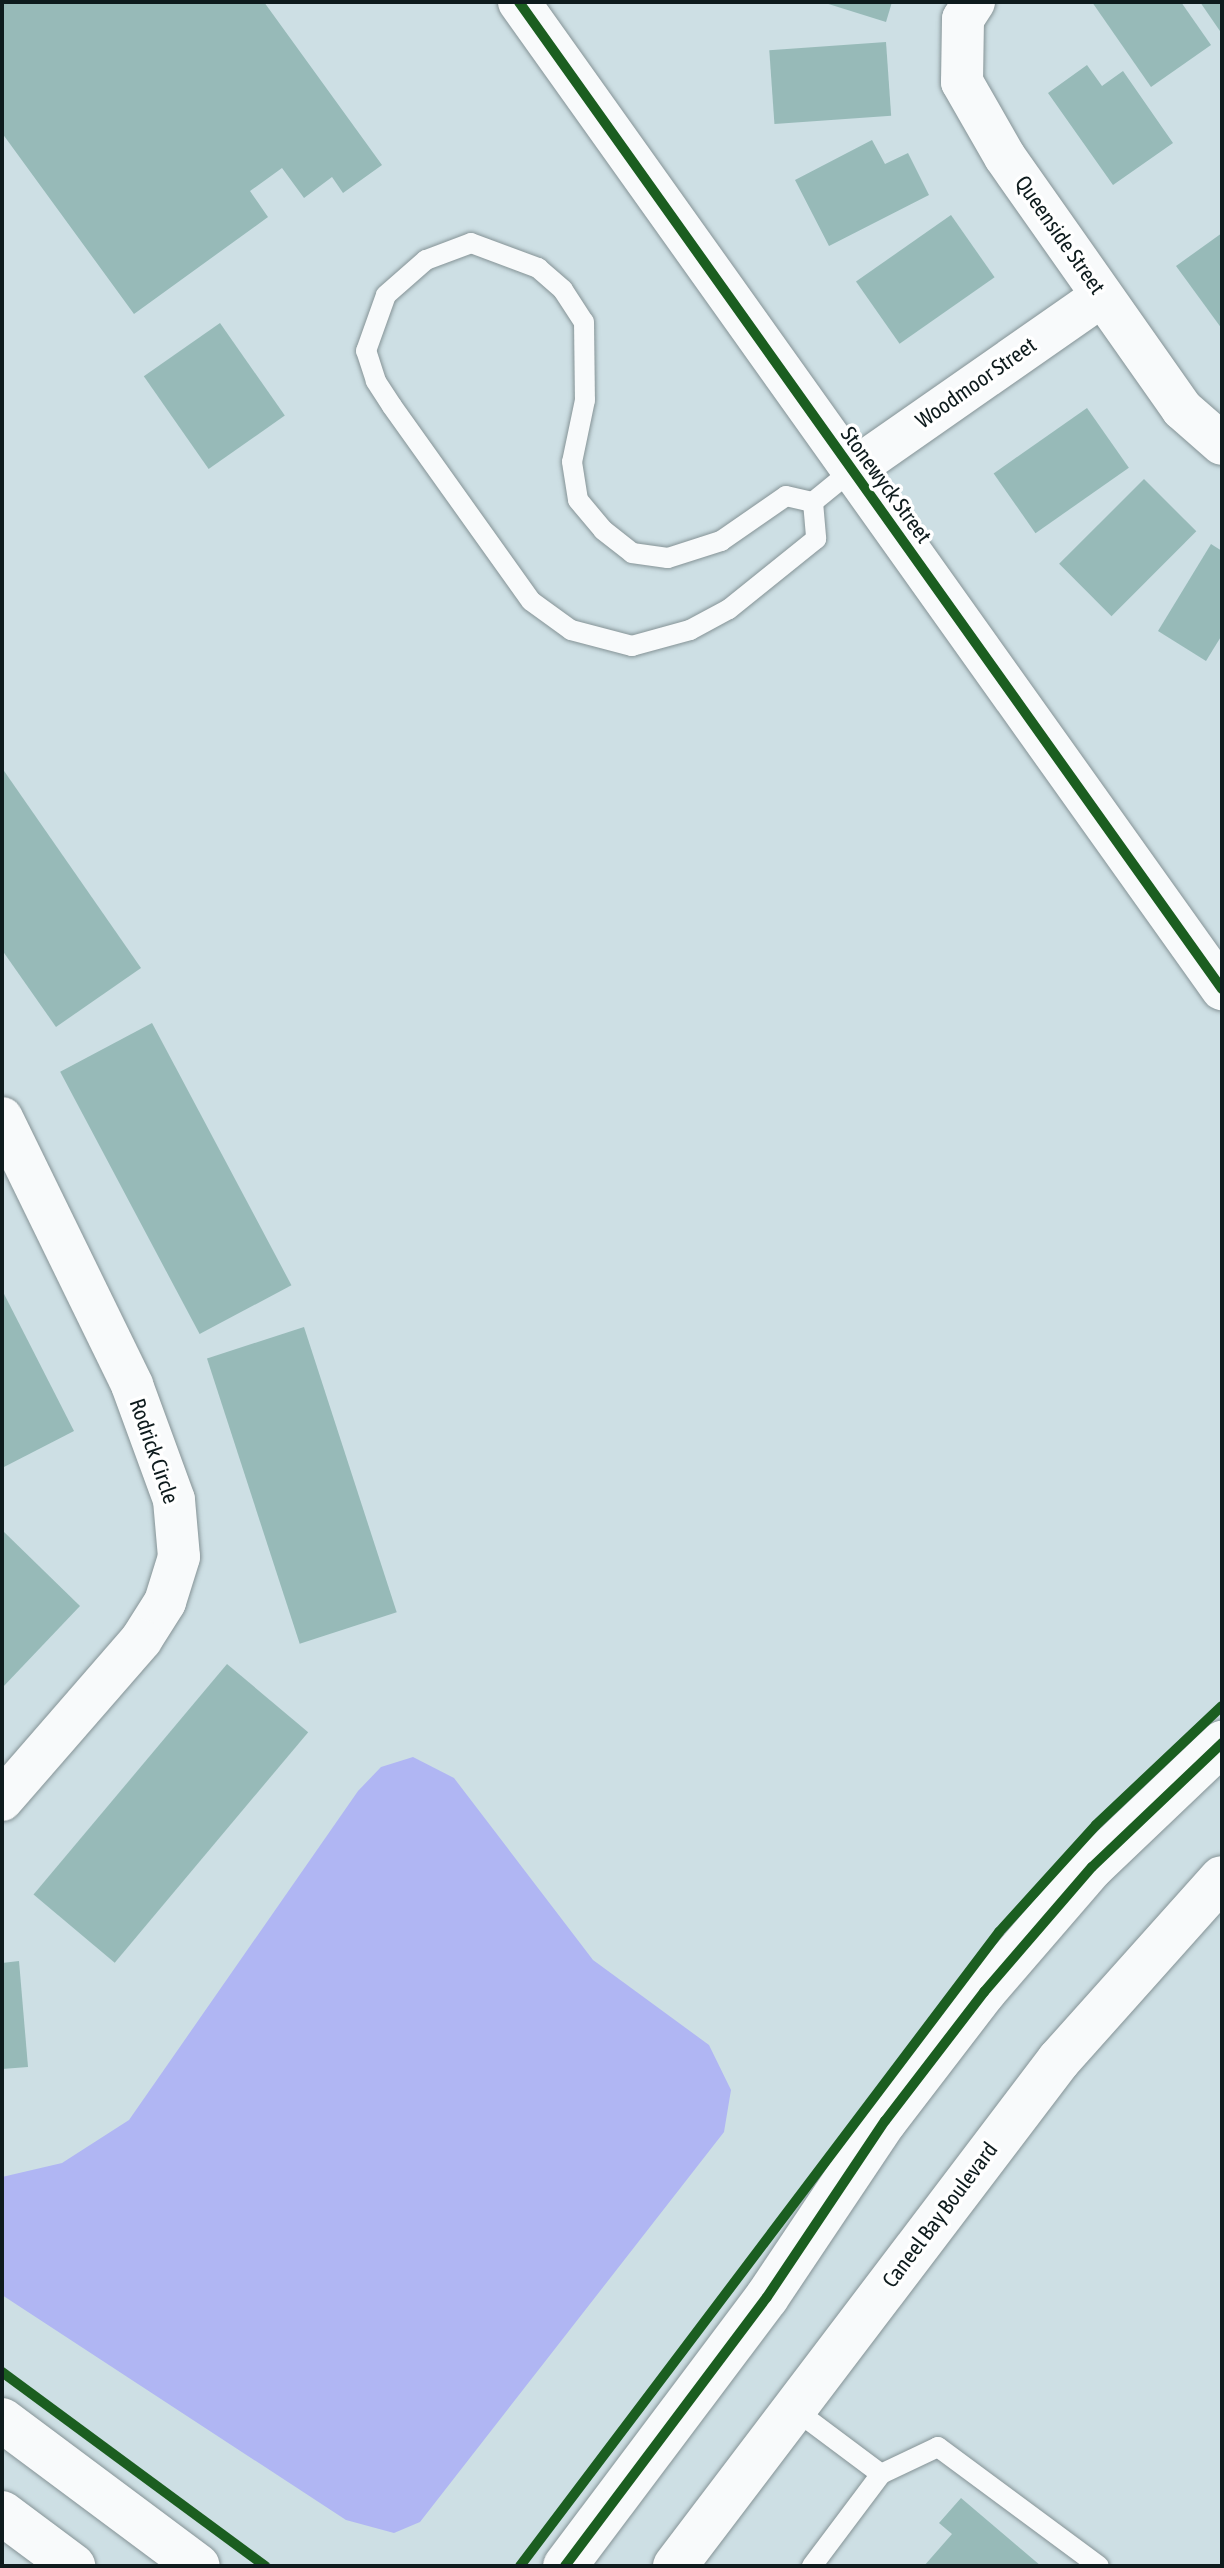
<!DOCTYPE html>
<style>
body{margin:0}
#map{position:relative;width:1224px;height:2568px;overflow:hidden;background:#cddfe4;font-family:"Asap Condensed",sans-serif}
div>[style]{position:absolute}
.water>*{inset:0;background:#b0b6f3}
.building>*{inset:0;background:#97bab8;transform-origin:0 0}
.roads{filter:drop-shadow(0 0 2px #859396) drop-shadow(0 0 2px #859396)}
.service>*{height:20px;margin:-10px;padding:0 10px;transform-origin:10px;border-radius:10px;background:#f8fafb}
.minor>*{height:42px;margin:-21px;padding:0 21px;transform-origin:21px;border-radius:21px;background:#f8fafb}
.tertiary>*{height:44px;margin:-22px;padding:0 22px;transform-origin:22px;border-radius:22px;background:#f8fafb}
.cycleway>*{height:10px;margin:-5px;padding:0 5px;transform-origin:5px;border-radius:5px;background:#1b5e20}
span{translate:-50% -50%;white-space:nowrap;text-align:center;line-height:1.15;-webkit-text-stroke:7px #fff;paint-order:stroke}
.street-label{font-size:22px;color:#0e1b1d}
.frame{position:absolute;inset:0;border:4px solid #0e1b1d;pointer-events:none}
</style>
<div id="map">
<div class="water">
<i style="clip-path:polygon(413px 1757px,454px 1778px,593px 1960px,709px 2045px,731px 2090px,724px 2132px,420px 2522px,394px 2533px,346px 2520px,2px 2295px,2px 2177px,62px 2163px,129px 2120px,358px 1791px,381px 1767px)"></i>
</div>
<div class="building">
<i style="clip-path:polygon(2px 2px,264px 2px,382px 165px,343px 193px,332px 177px,304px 198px,282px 168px,250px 191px,268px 217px,134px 314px,2px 133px)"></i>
<i style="clip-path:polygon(822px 2px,892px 2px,886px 22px)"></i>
<i style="clip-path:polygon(1092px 2px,1181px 2px,1211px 45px,1151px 87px)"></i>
<i style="clip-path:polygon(1200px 2px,1222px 2px,1222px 34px)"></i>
<i style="left:886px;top:42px;width:74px;height:117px;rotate:86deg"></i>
<i style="clip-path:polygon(1087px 65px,1102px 86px,1123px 71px,1173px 143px,1113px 185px,1048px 93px)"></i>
<i style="clip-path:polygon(872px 140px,885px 164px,908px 153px,929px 195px,829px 246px,795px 180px)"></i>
<i style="left:951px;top:215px;width:76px;height:116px;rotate:55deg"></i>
<i style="clip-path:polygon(1222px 233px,1222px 329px,1176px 266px)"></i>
<i style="left:220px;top:323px;width:113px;height:93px;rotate:55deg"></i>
<i style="left:1087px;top:408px;width:73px;height:114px;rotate:55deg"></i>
<i style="left:1144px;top:479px;width:74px;height:120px;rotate:45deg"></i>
<i style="clip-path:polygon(1211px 544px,1222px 551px,1222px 635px,1206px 661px,1158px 631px)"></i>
<i style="clip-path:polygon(2px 768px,141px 968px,56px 1027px,2px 950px)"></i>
<i style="left:152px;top:1023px;width:297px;height:104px;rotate:62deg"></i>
<i style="clip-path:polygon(2px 1290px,74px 1431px,2px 1468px)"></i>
<i style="left:304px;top:1327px;width:300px;height:102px;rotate:72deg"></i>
<i style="clip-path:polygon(2px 1530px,80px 1606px,2px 1688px)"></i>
<i style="left:227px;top:1664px;width:106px;height:301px;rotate:40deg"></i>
<i style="clip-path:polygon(19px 1961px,28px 2067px,2px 2069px,2px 1963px)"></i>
<i style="clip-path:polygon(961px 2498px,1041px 2566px,924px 2566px,952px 2534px,939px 2523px)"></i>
</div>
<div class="roads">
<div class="service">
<i style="left:471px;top:243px;width:72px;rotate:20.5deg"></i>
<i style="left:538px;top:268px;width:33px;rotate:41deg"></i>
<i style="left:563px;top:290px;width:38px;rotate:57deg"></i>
<i style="left:584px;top:322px;width:78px;rotate:89.3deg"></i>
<i style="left:585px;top:400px;width:63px;rotate:101.8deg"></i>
<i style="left:572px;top:462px;width:38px;rotate:81deg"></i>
<i style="left:578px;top:500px;width:39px;rotate:50deg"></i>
<i style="left:603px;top:530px;width:37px;rotate:38deg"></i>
<i style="left:632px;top:553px;width:36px;rotate:8deg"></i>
<i style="left:668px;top:558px;width:56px;rotate:-17.8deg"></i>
<i style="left:721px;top:541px;width:79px;rotate:-34.7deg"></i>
<i style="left:786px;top:496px;width:28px;rotate:13deg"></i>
<i style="left:813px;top:502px;width:37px;rotate:85deg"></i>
<i style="left:816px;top:539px;width:112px;rotate:141.2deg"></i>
<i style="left:729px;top:609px;width:44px;rotate:151.7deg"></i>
<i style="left:690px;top:630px;width:60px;rotate:164.6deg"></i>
<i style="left:632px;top:646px;width:63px;rotate:-165.3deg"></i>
<i style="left:571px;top:630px;width:49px;rotate:-144.1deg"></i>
<i style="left:531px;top:601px;width:239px;rotate:-125.5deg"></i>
<i style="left:392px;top:406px;width:30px;rotate:-123deg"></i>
<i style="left:376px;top:381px;width:32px;rotate:-108deg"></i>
<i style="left:366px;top:351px;width:59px;rotate:-70.3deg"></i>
<i style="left:386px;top:295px;width:53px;rotate:-41.2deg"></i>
<i style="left:426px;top:260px;width:48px;rotate:-20.7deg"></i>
<i style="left:813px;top:502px;width:49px;rotate:-39.2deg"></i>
<i style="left:794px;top:2409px;width:109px;rotate:36.8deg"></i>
<i style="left:881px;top:2474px;width:63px;rotate:-25.3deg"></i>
<i style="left:938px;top:2447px;width:200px;rotate:36.5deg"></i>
<i style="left:812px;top:2566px;width:115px;rotate:-53.1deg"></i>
</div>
<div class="minor">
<i style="left:519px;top:2px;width:1212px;rotate:54.54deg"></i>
<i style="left:974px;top:2px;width:20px;rotate:123deg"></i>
<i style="left:963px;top:19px;width:63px;rotate:90.9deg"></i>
<i style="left:962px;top:82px;width:86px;rotate:60.2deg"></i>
<i style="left:1005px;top:157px;width:308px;rotate:54.9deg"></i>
<i style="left:1182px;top:409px;width:53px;rotate:41.2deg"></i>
<i style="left:851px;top:471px;width:306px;rotate:-34.9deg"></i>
<i style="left:2px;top:1118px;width:297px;rotate:64deg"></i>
<i style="left:132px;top:1385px;width:122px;rotate:69.9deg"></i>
<i style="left:174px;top:1500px;width:57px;rotate:85deg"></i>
<i style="left:179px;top:1557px;width:47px;rotate:107.3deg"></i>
<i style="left:165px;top:1602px;width:45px;rotate:122.3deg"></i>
<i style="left:141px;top:1640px;width:212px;rotate:131deg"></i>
</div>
<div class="tertiary">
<i style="left:2px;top:2420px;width:244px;rotate:36.7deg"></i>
<i style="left:2px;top:2513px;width:89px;rotate:36.7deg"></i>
<i style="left:565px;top:2566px;width:336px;rotate:-53.1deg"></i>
<i style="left:767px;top:2297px;width:212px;rotate:-56.2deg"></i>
<i style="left:885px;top:2121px;width:163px;rotate:-52.5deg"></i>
<i style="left:984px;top:1992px;width:165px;rotate:-49.2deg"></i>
<i style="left:1092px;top:1867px;width:180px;rotate:-43.6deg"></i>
<i style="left:675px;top:2566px;width:635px;rotate:-52.81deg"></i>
<i style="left:1059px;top:2060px;width:244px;rotate:-48.2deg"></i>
</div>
</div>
<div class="cycleway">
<i style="left:519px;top:2px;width:1212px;rotate:54.54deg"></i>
<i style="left:2px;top:2372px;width:327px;rotate:36.4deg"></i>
<i style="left:520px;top:2566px;width:795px;rotate:-52.93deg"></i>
<i style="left:999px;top:1932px;width:144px;rotate:-47.8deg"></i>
<i style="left:1096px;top:1825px;width:173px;rotate:-43.4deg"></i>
<i style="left:565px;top:2566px;width:336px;rotate:-53.1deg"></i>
<i style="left:767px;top:2297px;width:212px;rotate:-56.2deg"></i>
<i style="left:885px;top:2121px;width:163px;rotate:-52.5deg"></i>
<i style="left:984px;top:1992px;width:165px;rotate:-49.2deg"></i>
<i style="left:1092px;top:1867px;width:180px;rotate:-43.6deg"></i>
</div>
<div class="street-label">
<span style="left:1060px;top:235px;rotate:55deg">Queenside Street</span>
<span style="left:976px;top:383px;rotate:-35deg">Woodmoor Street</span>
<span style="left:886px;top:485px;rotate:54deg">Stonewyck Street</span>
<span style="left:154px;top:1451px;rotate:71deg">Rodrick Circle</span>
<span style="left:940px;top:2215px;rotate:-53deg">Caneel Bay Boulevard</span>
</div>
<div class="frame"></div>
</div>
